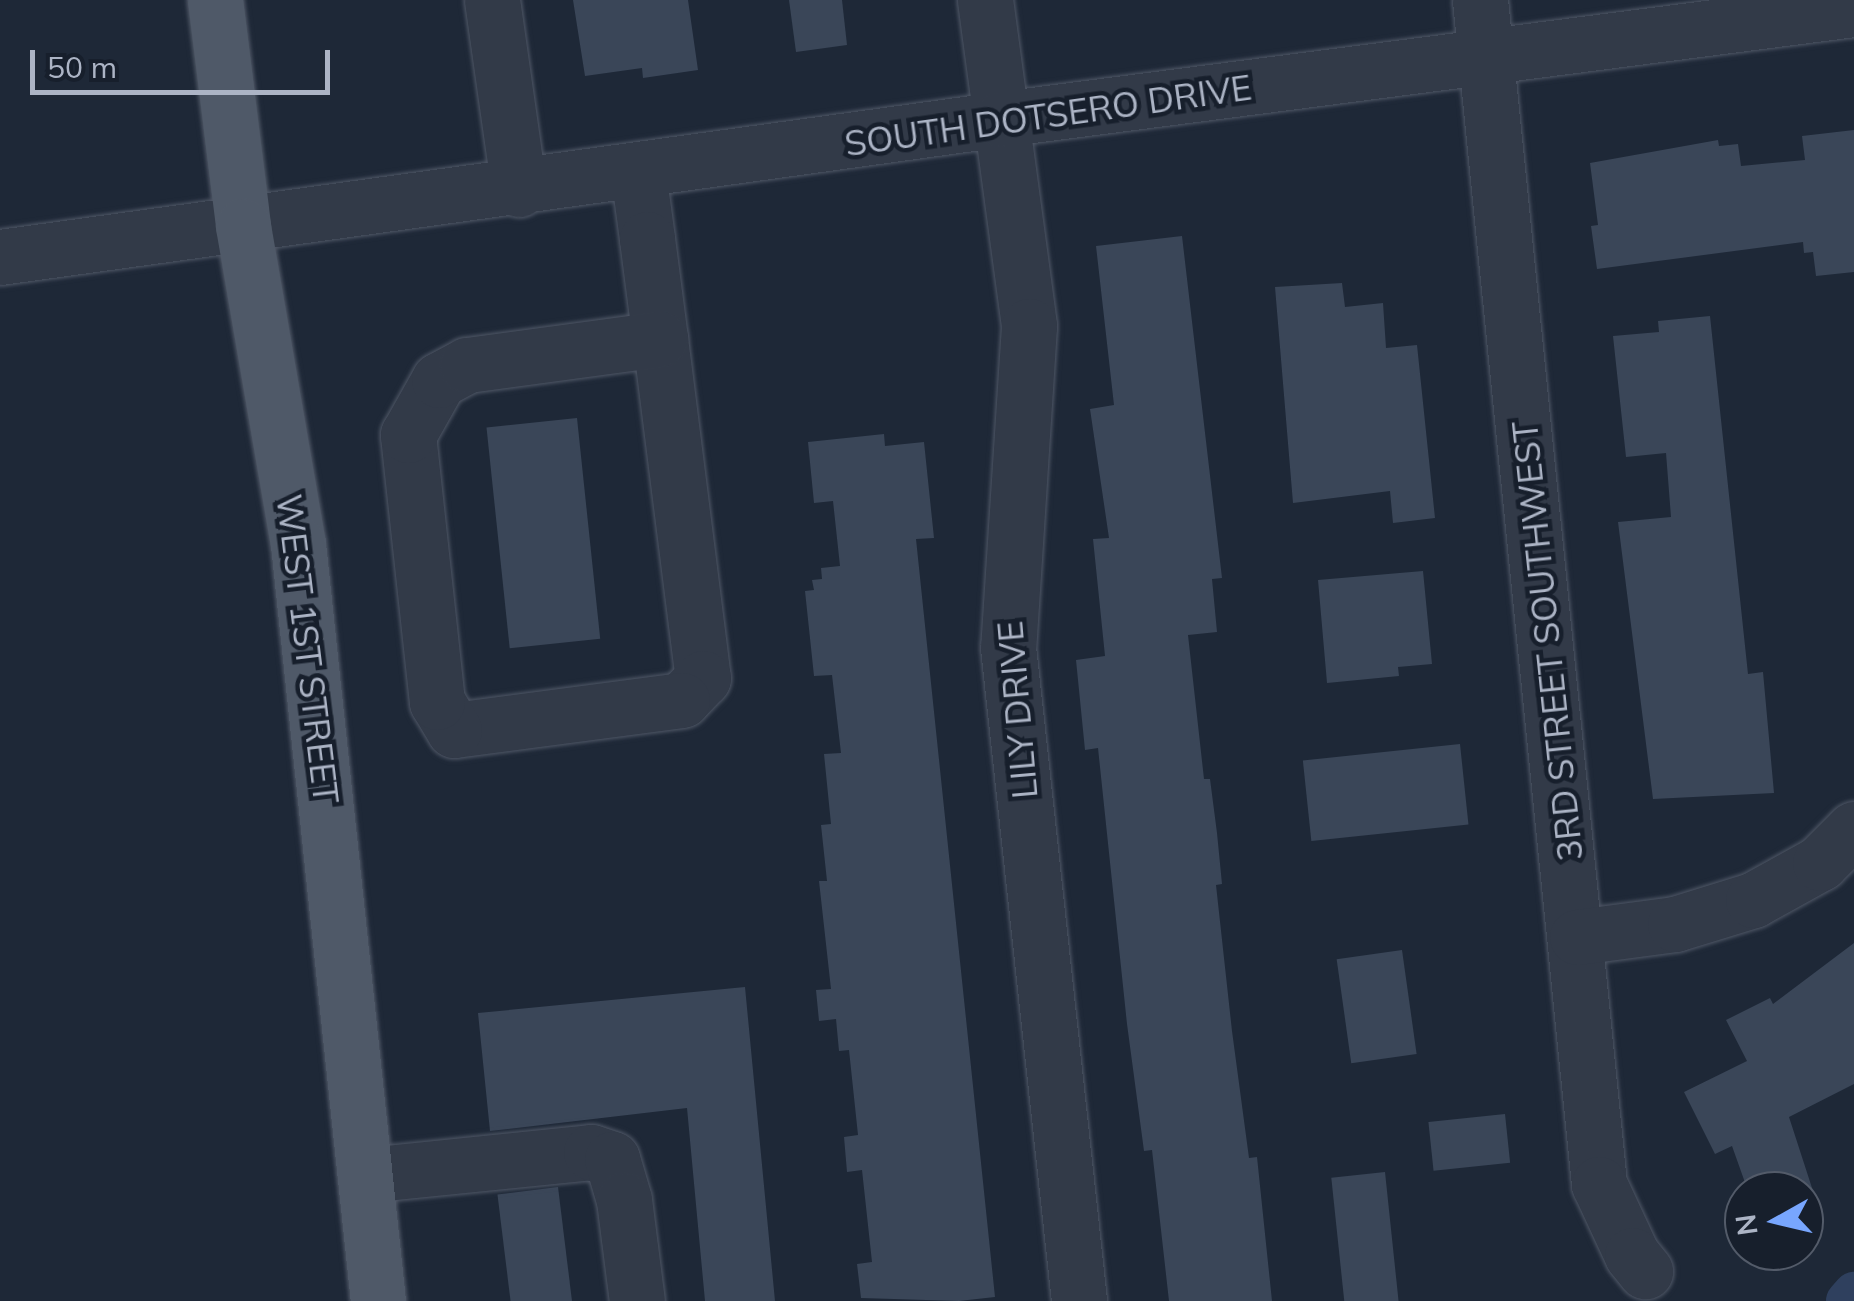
<!DOCTYPE html>
<style>
body{margin:0}
#map{position:relative;width:1854px;height:1301px;overflow:hidden;background:#1e2837;font-family:Mulish,sans-serif}
div>[style]{position:absolute}
.canal>*{height:42px;margin:-21px;padding:0 21px;transform-origin:21px;border-radius:21px;background:#2f405e}
.building>*{inset:0;background:#3a4658;transform-origin:0 0}
.roads{filter:drop-shadow(0 0 2px #4f5766) drop-shadow(0 0 2px #4f5766)}
.minor>*{height:55px;margin:-27.5px;padding:0 27.5px;transform-origin:27.5px;border-radius:27.5px;background:#323a48}
.major>*{height:55px;margin:-27.5px;padding:0 27.5px;transform-origin:27.5px;border-radius:27.5px;background:#4f5968}
span{translate:-50% -50%;white-space:nowrap;text-align:center;line-height:1.15;-webkit-text-stroke:9px #171f2c;paint-order:stroke}
.street-label{font-size:35px;color:#acb4c5}
.north{position:absolute;left:1724px;top:1171px;width:100px;height:100px;box-sizing:border-box;background:#171f2c;border:2px solid #535b69;border-radius:50%;rotate:262deg;font-size:28px;font-weight:700;line-height:40px;text-align:center;color:#acb4c5}
.north::after{content:'';display:block;margin:auto;width:35px;height:45px;background:#78a6fe;clip-path:polygon(50% 0,100% 100%,50% 72%,0 100%)}
.scale{position:absolute;left:30px;top:50px;width:300px;height:45px;box-sizing:border-box;border:5px solid #acb4c5;border-top:0;padding-left:12px;font-size:30px;line-height:35px;white-space:nowrap;color:#acb4c5;-webkit-text-stroke:8px #171f2c;paint-order:stroke}
</style>
<div id="map">
<div class="canal">
<i style="left:1847px;top:1301px;width:11px;rotate:-49deg"></i>
</div>
<div class="building">
<i style="clip-path:polygon(573px 0,688px 0,698px 70px,643px 78px,642px 68px,585px 76px)"></i>
<i style="clip-path:polygon(789px 0,842px 0,847px 45px,796px 52px)"></i>
<i style="clip-path:polygon(1854px 130px,1854px 272px,1816px 276px,1813px 252px,1804px 253px,1803px 242px,1597px 269px,1591px 226px,1598px 225px,1590px 163px,1718px 140px,1719px 146px,1738px 144px,1741px 166px,1805px 160px,1802px 136px)"></i>
<i style="clip-path:polygon(1182px 236px,1222px 578px,1212px 579px,1217px 632px,1188px 635px,1204px 779px,1210px 779px,1217px 833px,1222px 884px,1216px 885px,1232px 1031px,1249px 1158px,1257px 1157px,1272px 1301px,1169px 1301px,1152px 1150px,1144px 1151px,1127px 1024px,1098px 748px,1085px 750px,1076px 660px,1105px 656px,1093px 539px,1109px 538px,1090px 409px,1114px 405px,1096px 246px)"></i>
<i style="clip-path:polygon(1342px 283px,1345px 307px,1383px 303px,1386px 348px,1417px 345px,1435px 518px,1393px 523px,1390px 491px,1293px 503px,1275px 287px)"></i>
<i style="clip-path:polygon(1710px 316px,1748px 674px,1763px 672px,1774px 793px,1653px 799px,1618px 522px,1671px 517px,1666px 453px,1626px 457px,1613px 336px,1659px 332px,1658px 321px)"></i>
<i style="left:577px;top:418px;width:222px;height:91px;rotate:84deg"></i>
<i style="clip-path:polygon(884px 434px,885px 446px,924px 442px,934px 538px,916px 539px,995px 1297px,959px 1301px,861px 1298px,857px 1264px,872px 1262px,862px 1170px,847px 1172px,844px 1137px,858px 1135px,849px 1050px,839px 1051px,836px 1019px,819px 1021px,816px 990px,831px 989px,819px 881px,827px 881px,821px 825px,831px 824px,824px 754px,841px 753px,832px 675px,814px 676px,805px 591px,814px 590px,812px 580px,822px 579px,821px 568px,840px 566px,833px 501px,814px 503px,808px 442px)"></i>
<i style="clip-path:polygon(1423px 571px,1432px 664px,1398px 667px,1399px 676px,1327px 683px,1318px 580px)"></i>
<i style="left:1460px;top:744px;width:81px;height:158px;rotate:84deg"></i>
<i style="clip-path:polygon(1854px 943px,1854px 1084px,1789px 1117px,1813px 1191px,1748px 1191px,1732px 1146px,1715px 1154px,1684px 1092px,1747px 1061px,1726px 1020px,1770px 998px,1773px 1004px)"></i>
<i style="left:1402px;top:950px;width:105px;height:66px;rotate:82deg"></i>
<i style="clip-path:polygon(745px 987px,775px 1301px,705px 1301px,687px 1108px,490px 1131px,478px 1013px)"></i>
<i style="left:1505px;top:1114px;width:49px;height:77px;rotate:84deg"></i>
<i style="left:1385px;top:1172px;width:130px;height:54px;rotate:84deg"></i>
<i style="left:558px;top:1187px;width:115px;height:61px;rotate:83deg"></i>
</div>
<div class="roads">
<div class="minor">
<i style="left:492px;top:0;width:191px;rotate:81.9deg"></i>
<i style="left:985px;top:0;width:329px;rotate:82.3deg"></i>
<i style="left:1029px;top:326px;width:322px;rotate:93.7deg"></i>
<i style="left:1008px;top:647px;width:658px;rotate:83.8deg"></i>
<i style="left:1480px;top:0;width:1190px;rotate:84.26deg"></i>
<i style="left:1599px;top:1184px;width:78px;rotate:65.1deg"></i>
<i style="left:1632px;top:1255px;width:21px;rotate:51deg"></i>
<i style="left:638px;top:172px;width:68px;rotate:82.3deg"></i>
<i style="left:647px;top:239px;width:101px;rotate:82.6deg"></i>
<i style="left:660px;top:339px;width:342px;rotate:82.8deg"></i>
<i style="left:703px;top:678px;width:30px;rotate:134deg"></i>
<i style="left:682px;top:700px;width:230px;rotate:172.5deg"></i>
<i style="left:454px;top:730px;width:33px;rotate:-121deg"></i>
<i style="left:437px;top:702px;width:269px;rotate:-96.2deg"></i>
<i style="left:408px;top:435px;width:63px;rotate:-60.6deg"></i>
<i style="left:439px;top:380px;width:32px;rotate:-28deg"></i>
<i style="left:467px;top:365px;width:195px;rotate:-7.7deg"></i>
<i style="left:0;top:257px;width:1010px;rotate:-7.85deg"></i>
<i style="left:1001px;top:119px;width:860px;rotate:-7.35deg"></i>
<i style="left:1577px;top:937px;width:99px;rotate:-7.6deg"></i>
<i style="left:1675px;top:924px;width:82px;rotate:-17.1deg"></i>
<i style="left:1753px;top:900px;width:77px;rotate:-28.9deg"></i>
<i style="left:1820px;top:863px;width:48px;rotate:-45deg"></i>
<i style="left:366px;top:1175px;width:226px;rotate:-5.8deg"></i>
<i style="left:591px;top:1152px;width:22px;rotate:18deg"></i>
<i style="left:612px;top:1159px;width:43px;rotate:73.7deg"></i>
<i style="left:624px;top:1200px;width:102px;rotate:82.7deg"></i>
</div>
<div class="major">
<i style="left:215px;top:0;width:228px;rotate:82.9deg"></i>
<i style="left:243px;top:226px;width:323px;rotate:80.2deg"></i>
<i style="left:298px;top:544px;width:761px;rotate:83.97deg"></i>
</div>
</div>
<div class="street-label">
<span style="left:1048px;top:115px;rotate:-8deg">SOUTH DOTSERO DRIVE</span>
<span style="left:1547px;top:641px;rotate:-96deg">3RD STREET SOUTHWEST</span>
<span style="left:308px;top:649px;rotate:83deg">WEST 1ST STREET</span>
<span style="left:1017px;top:710px;rotate:-95deg">LILY DRIVE</span>
</div>
<div class="north">N</div>
<div class="scale">50 m</div>
</div>
